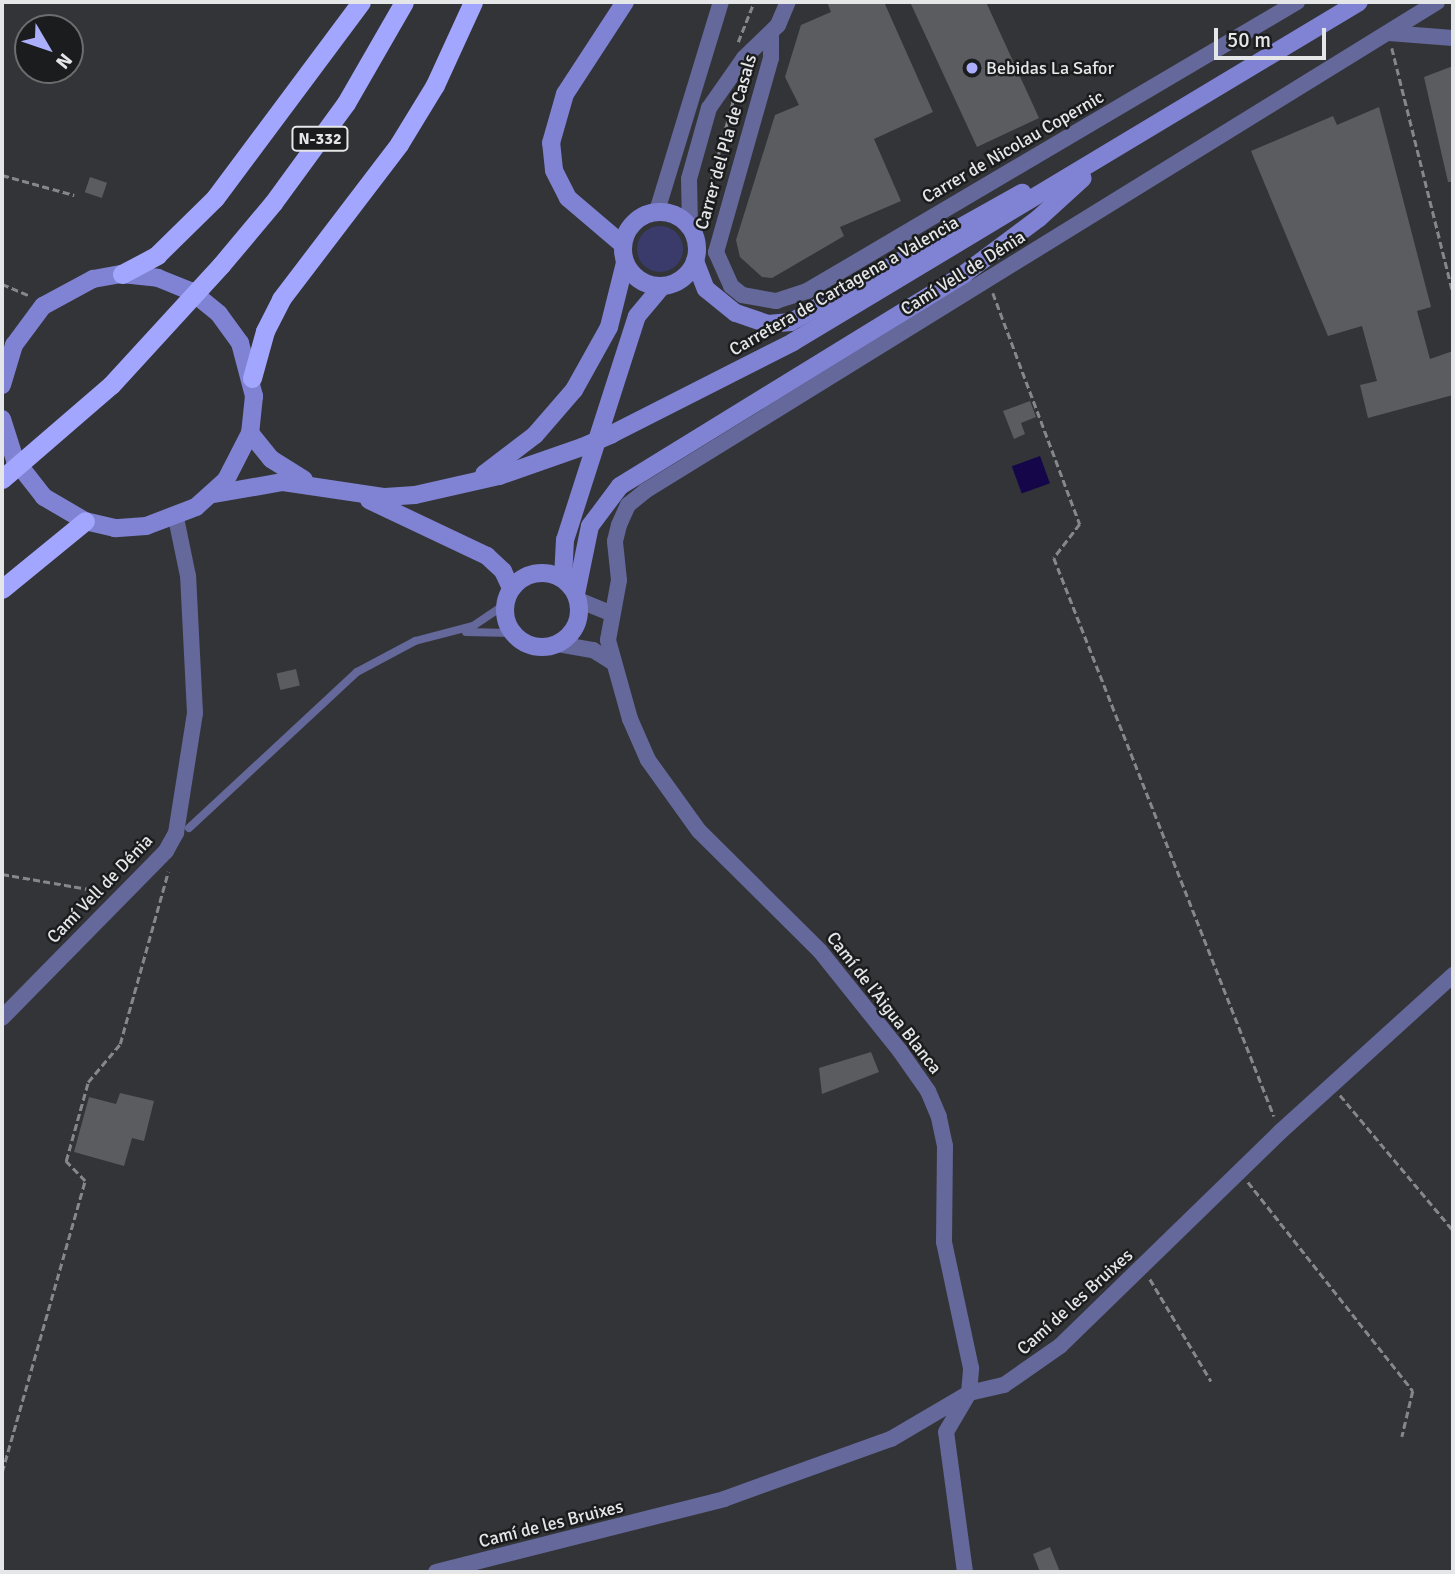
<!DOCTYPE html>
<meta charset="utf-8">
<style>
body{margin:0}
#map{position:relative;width:1455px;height:1574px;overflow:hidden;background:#333438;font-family:Signika,sans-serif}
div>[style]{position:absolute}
.green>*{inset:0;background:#3a3b6b}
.round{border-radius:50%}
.water>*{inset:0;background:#15064a;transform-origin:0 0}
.building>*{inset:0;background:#5b5c60;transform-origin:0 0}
.path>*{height:2.5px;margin-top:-1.25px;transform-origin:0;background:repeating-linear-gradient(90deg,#86878a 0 7px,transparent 0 10.5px)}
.service>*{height:8px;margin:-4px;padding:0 4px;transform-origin:4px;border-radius:4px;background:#65689a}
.minor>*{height:16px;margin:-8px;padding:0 8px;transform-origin:8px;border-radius:8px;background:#65689a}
.secondary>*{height:18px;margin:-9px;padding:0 9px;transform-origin:9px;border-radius:9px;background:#8083d3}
.secondary>.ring{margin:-9px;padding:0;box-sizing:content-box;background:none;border:18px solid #8083d3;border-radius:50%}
.trunk>*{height:19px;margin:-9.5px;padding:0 9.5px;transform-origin:9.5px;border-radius:9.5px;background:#a2a6fe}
.secondary-bridge>*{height:18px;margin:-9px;padding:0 9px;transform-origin:9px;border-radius:9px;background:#8083d3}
.trunk-bridge>*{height:19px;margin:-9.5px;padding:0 9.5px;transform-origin:9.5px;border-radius:9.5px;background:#a2a6fe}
.dots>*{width:19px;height:19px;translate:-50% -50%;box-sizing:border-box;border:4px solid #1b1c1d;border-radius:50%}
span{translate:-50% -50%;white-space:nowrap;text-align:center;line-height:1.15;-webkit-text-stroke:5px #1b1c1d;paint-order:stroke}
.shield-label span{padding:2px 5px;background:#1b1c1d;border:2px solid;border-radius:5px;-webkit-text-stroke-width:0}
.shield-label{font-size:16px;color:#e5e6e8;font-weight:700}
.poi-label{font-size:18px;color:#e5e6e8}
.left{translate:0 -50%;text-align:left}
.street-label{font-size:18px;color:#e5e6e8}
.frame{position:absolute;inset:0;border:4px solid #e5e6e8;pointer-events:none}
.north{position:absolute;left:14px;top:14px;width:70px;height:70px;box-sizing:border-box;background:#1b1c1d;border:2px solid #6c6d6e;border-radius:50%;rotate:129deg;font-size:19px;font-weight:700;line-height:28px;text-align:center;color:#e5e6e8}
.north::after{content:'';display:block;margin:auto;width:24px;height:32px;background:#abaffb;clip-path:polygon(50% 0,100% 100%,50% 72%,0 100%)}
.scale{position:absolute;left:1214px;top:28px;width:112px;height:32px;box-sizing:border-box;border:4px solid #e5e6e8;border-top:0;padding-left:9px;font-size:21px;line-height:24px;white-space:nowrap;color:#e5e6e8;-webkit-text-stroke:5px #1b1c1d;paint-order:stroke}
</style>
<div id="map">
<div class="green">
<i class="round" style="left:637px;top:226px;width:46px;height:46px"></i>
</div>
<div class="water">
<i style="left:1040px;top:456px;width:29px;height:30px;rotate:70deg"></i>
</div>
<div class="building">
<i style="clip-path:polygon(827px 2px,884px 2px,933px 112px,874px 139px,901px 201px,840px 227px,844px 236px,772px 278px,762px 277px,740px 257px,736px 240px,775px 115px,799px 105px,785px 77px,801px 25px,831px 12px)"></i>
<i style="clip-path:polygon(910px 2px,986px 2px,1039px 118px,977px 147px)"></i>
<i style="clip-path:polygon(1453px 66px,1453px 182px,1448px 182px,1424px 77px)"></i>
<i style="clip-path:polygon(1379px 107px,1431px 307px,1417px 311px,1430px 359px,1453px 351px,1453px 395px,1368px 418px,1360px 385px,1377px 381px,1362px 326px,1328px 336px,1251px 151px,1333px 116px,1337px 125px)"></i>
<i style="left:90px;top:177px;width:18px;height:16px;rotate:19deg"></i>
<i style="clip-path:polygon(1030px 401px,1036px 417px,1021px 423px,1025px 434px,1014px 439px,1003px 411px)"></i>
<i style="left:296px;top:669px;width:17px;height:20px;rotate:77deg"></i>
<i style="clip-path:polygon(871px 1052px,879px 1072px,822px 1094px,819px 1068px)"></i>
<i style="clip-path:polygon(120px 1093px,154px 1101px,144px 1141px,132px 1138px,124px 1166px,74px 1152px,89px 1097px,116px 1104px)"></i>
<i style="clip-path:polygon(1050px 1547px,1060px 1572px,1040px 1572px,1033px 1554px)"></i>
</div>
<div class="path">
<i style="left:738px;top:42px;width:43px;rotate:-68.2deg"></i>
<i style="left:1392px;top:48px;width:252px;rotate:76deg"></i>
<i style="left:2px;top:175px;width:75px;rotate:15.5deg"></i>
<i style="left:706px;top:199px;width:102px;rotate:-74.6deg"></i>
<i style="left:2px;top:284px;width:30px;rotate:23deg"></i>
<i style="left:993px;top:293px;width:247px;rotate:69.4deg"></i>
<i style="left:1080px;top:524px;width:43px;rotate:127.4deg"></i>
<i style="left:1054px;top:558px;width:600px;rotate:68.48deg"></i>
<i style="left:2px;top:874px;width:105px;rotate:9.9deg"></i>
<i style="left:1340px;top:1095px;width:176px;rotate:50.1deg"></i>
<i style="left:1248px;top:1182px;width:266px;rotate:51.7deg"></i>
<i style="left:1413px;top:1391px;width:47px;rotate:103.4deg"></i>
<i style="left:1150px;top:1279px;width:119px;rotate:59.1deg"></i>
<i style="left:2px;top:1472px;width:303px;rotate:-74.1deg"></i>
<i style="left:85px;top:1181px;width:28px;rotate:-134deg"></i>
<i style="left:66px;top:1161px;width:82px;rotate:-74.4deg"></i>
<i style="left:88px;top:1082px;width:50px;rotate:-49.9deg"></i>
<i style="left:120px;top:1044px;width:179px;rotate:-74.4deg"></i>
</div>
<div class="service">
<i style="left:466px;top:632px;width:46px;rotate:1.2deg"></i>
<i style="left:189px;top:828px;width:229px;rotate:-42.9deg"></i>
<i style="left:357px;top:672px;width:66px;rotate:-28.1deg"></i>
<i style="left:415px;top:641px;width:60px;rotate:-14.5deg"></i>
<i style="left:473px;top:626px;width:37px;rotate:-34deg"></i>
</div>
<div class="minor">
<i style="left:771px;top:33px;width:25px;rotate:90deg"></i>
<i style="left:771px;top:58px;width:202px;rotate:105.8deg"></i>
<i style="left:716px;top:252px;width:37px;rotate:66deg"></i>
<i style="left:731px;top:286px;width:14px;rotate:39deg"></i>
<i style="left:742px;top:295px;width:35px;rotate:10deg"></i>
<i style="left:776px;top:301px;width:33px;rotate:-18deg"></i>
<i style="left:807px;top:291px;width:569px;rotate:-30.53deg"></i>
<i style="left:1389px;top:33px;width:64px;rotate:4.5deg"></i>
<i style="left:657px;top:211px;width:219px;rotate:-73deg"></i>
<i style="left:690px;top:227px;width:48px;rotate:-91.2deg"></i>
<i style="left:689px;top:179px;width:74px;rotate:-74.3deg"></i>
<i style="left:709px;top:108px;width:61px;rotate:-55deg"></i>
<i style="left:744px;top:58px;width:47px;rotate:-44.1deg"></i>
<i style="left:778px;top:25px;width:25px;rotate:-67deg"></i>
<i style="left:578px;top:600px;width:37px;rotate:22deg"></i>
<i style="left:558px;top:644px;width:36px;rotate:10deg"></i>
<i style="left:593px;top:650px;width:25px;rotate:32deg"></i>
<i style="left:2px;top:1018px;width:234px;rotate:-45.5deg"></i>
<i style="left:166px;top:851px;width:21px;rotate:-61deg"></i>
<i style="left:176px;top:833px;width:121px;rotate:-81deg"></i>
<i style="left:195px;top:713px;width:137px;rotate:-92.9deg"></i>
<i style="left:188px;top:576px;width:59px;rotate:-101.7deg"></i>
<i style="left:436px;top:1572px;width:297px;rotate:-14.2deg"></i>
<i style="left:724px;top:1499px;width:177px;rotate:-19.8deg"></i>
<i style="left:891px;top:1439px;width:91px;rotate:-30.5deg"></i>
<i style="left:969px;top:1393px;width:36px;rotate:-13deg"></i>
<i style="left:1004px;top:1385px;width:68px;rotate:-34.9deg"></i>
<i style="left:1060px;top:1346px;width:307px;rotate:-44.2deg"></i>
<i style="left:1280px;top:1132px;width:234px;rotate:-42.2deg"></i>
<i style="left:965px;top:1572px;width:141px;rotate:-97.7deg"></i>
<i style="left:946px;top:1432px;width:45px;rotate:-59.5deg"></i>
<i style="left:969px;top:1393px;width:25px;rotate:-85deg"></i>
<i style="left:971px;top:1368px;width:129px;rotate:-102.1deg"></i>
<i style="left:944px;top:1242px;width:96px;rotate:-89.4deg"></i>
<i style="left:945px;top:1146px;width:30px;rotate:-102deg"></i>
<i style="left:939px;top:1117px;width:28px;rotate:-113deg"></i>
<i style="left:928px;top:1091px;width:49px;rotate:-125deg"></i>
<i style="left:900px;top:1051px;width:128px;rotate:-128.7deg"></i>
<i style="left:820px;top:951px;width:170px;rotate:-135.2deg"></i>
<i style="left:699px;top:831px;width:87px;rotate:-125.7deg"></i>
<i style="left:648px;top:760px;width:45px;rotate:-113.7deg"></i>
<i style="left:630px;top:719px;width:82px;rotate:-105.6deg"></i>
<i style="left:608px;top:640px;width:61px;rotate:-79.6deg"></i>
<i style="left:619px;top:580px;width:39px;rotate:-96deg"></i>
<i style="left:615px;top:541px;width:16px;rotate:-76deg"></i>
<i style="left:619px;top:525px;width:22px;rotate:-66deg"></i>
<i style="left:628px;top:505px;width:22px;rotate:-39deg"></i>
<i style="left:645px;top:491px;width:931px;rotate:-31.69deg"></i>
</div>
<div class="secondary">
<i class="ring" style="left:623px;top:212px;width:56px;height:56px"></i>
<i style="left:622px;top:244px;width:71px;rotate:-139.6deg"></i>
<i style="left:568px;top:198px;width:31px;rotate:-117deg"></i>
<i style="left:554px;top:170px;width:27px;rotate:-96deg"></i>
<i style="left:551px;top:143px;width:51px;rotate:-74.1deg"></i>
<i style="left:565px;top:94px;width:110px;rotate:-56.9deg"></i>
<i style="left:695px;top:261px;width:30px;rotate:69deg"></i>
<i style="left:706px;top:289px;width:38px;rotate:39deg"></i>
<i style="left:736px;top:313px;width:34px;rotate:19deg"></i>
<i style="left:768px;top:324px;width:23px;rotate:-5deg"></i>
<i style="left:791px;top:322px;width:265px;rotate:-29.2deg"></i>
<i style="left:2px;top:385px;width:42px;rotate:-73.3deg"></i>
<i style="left:14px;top:345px;width:49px;rotate:-53.4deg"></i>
<i style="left:43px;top:306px;width:57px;rotate:-28.4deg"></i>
<i style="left:93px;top:279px;width:29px;rotate:-10deg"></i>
<i style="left:122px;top:274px;width:36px;rotate:6deg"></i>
<i style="left:158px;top:278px;width:35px;rotate:22deg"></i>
<i style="left:191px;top:291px;width:36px;rotate:39deg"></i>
<i style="left:219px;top:314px;width:36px;rotate:54deg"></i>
<i style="left:240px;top:343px;width:55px;rotate:75.2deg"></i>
<i style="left:254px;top:396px;width:37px;rotate:96deg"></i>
<i style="left:250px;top:433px;width:53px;rotate:117.1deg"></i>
<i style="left:226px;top:480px;width:40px;rotate:138deg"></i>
<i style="left:196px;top:507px;width:53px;rotate:159.2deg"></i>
<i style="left:146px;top:526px;width:31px;rotate:176deg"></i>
<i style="left:115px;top:528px;width:31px;rotate:-167deg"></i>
<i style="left:85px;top:521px;width:48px;rotate:-149.7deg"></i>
<i style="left:44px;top:497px;width:47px;rotate:-128.1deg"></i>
<i style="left:15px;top:460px;width:43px;rotate:-107.6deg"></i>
<i style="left:250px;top:433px;width:33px;rotate:51deg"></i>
<i style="left:271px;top:459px;width:39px;rotate:32deg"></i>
<i style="left:612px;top:434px;width:203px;rotate:-26.9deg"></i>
<i style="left:793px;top:342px;width:660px;rotate:-30.99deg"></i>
<i style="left:484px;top:474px;width:64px;rotate:-37.4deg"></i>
<i style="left:535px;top:435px;width:60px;rotate:-49.1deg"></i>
<i style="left:574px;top:390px;width:72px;rotate:-60.9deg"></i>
<i style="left:609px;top:327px;width:66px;rotate:-76deg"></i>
<i style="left:214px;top:494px;width:70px;rotate:-9.9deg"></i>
<i style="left:283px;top:482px;width:103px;rotate:8.4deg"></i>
<i style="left:385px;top:497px;width:30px;rotate:-4deg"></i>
<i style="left:415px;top:495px;width:86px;rotate:-12.7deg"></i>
<i style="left:499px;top:476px;width:88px;rotate:-19.3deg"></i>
<i style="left:369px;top:500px;width:131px;rotate:25.4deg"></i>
<i style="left:487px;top:556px;width:22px;rotate:43deg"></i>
<i style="left:503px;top:571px;width:19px;rotate:65deg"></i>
<i class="ring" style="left:505px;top:573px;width:56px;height:56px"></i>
<i style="left:563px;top:578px;width:38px;rotate:-87deg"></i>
<i style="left:565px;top:540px;width:235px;rotate:-72.2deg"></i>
<i style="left:637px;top:316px;width:39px;rotate:-50deg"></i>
<i style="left:576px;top:594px;width:69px;rotate:-78.4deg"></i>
<i style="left:590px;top:526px;width:50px;rotate:-53.1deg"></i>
<i style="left:620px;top:486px;width:404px;rotate:-31.6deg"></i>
<i style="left:964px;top:274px;width:94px;rotate:-36.7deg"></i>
<i style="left:1039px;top:218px;width:59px;rotate:-42.3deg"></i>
</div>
<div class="trunk">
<i style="left:221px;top:265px;width:81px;rotate:-50deg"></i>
<i style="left:273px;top:203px;width:124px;rotate:-53.9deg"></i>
<i style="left:346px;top:103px;width:116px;rotate:-60.1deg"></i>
<i style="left:122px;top:274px;width:40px;rotate:-28deg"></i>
<i style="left:157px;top:255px;width:81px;rotate:-44.5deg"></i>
<i style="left:215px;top:198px;width:244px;rotate:-53.3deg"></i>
<i style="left:252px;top:378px;width:49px;rotate:-74.5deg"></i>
<i style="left:265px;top:331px;width:36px;rotate:-63deg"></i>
<i style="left:281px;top:299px;width:195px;rotate:-52.7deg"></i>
<i style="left:399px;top:144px;width:69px;rotate:-58.6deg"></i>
<i style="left:435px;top:85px;width:91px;rotate:-65.4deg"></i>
<i style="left:2px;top:589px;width:107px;rotate:-39.3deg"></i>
</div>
<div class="secondary-bridge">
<i style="left:582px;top:447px;width:33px;rotate:-23deg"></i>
</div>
<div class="trunk-bridge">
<i style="left:2px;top:479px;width:144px;rotate:-40.8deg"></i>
<i style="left:111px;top:385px;width:163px;rotate:-47.5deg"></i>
</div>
<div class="dots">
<i style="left:972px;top:68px;background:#abaffb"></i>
</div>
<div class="shield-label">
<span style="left:320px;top:139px">N-332</span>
</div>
<div class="poi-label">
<span class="left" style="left:986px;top:68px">Bebidas La Safor</span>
</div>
<div class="street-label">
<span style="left:726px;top:142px;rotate:-74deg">Carrer del Pla de Casals</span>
<span style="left:1013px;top:147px;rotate:-30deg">Carrer de Nicolau Copernic</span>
<span style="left:963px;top:273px;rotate:-32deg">Camí Vell de Dénia</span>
<span style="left:844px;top:286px;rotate:-30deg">Carretera de Cartagena a Valencia</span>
<span style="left:100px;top:889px;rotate:-46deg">Camí Vell de Dénia</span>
<span style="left:884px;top:1003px;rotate:52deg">Camí de l’Aigua Blanca</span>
<span style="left:1075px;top:1302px;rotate:-42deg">Camí de les Bruixes</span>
<span style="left:551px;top:1524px;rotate:-14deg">Camí de les Bruixes</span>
</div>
<div class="frame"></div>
<div class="north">N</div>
<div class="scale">50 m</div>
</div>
